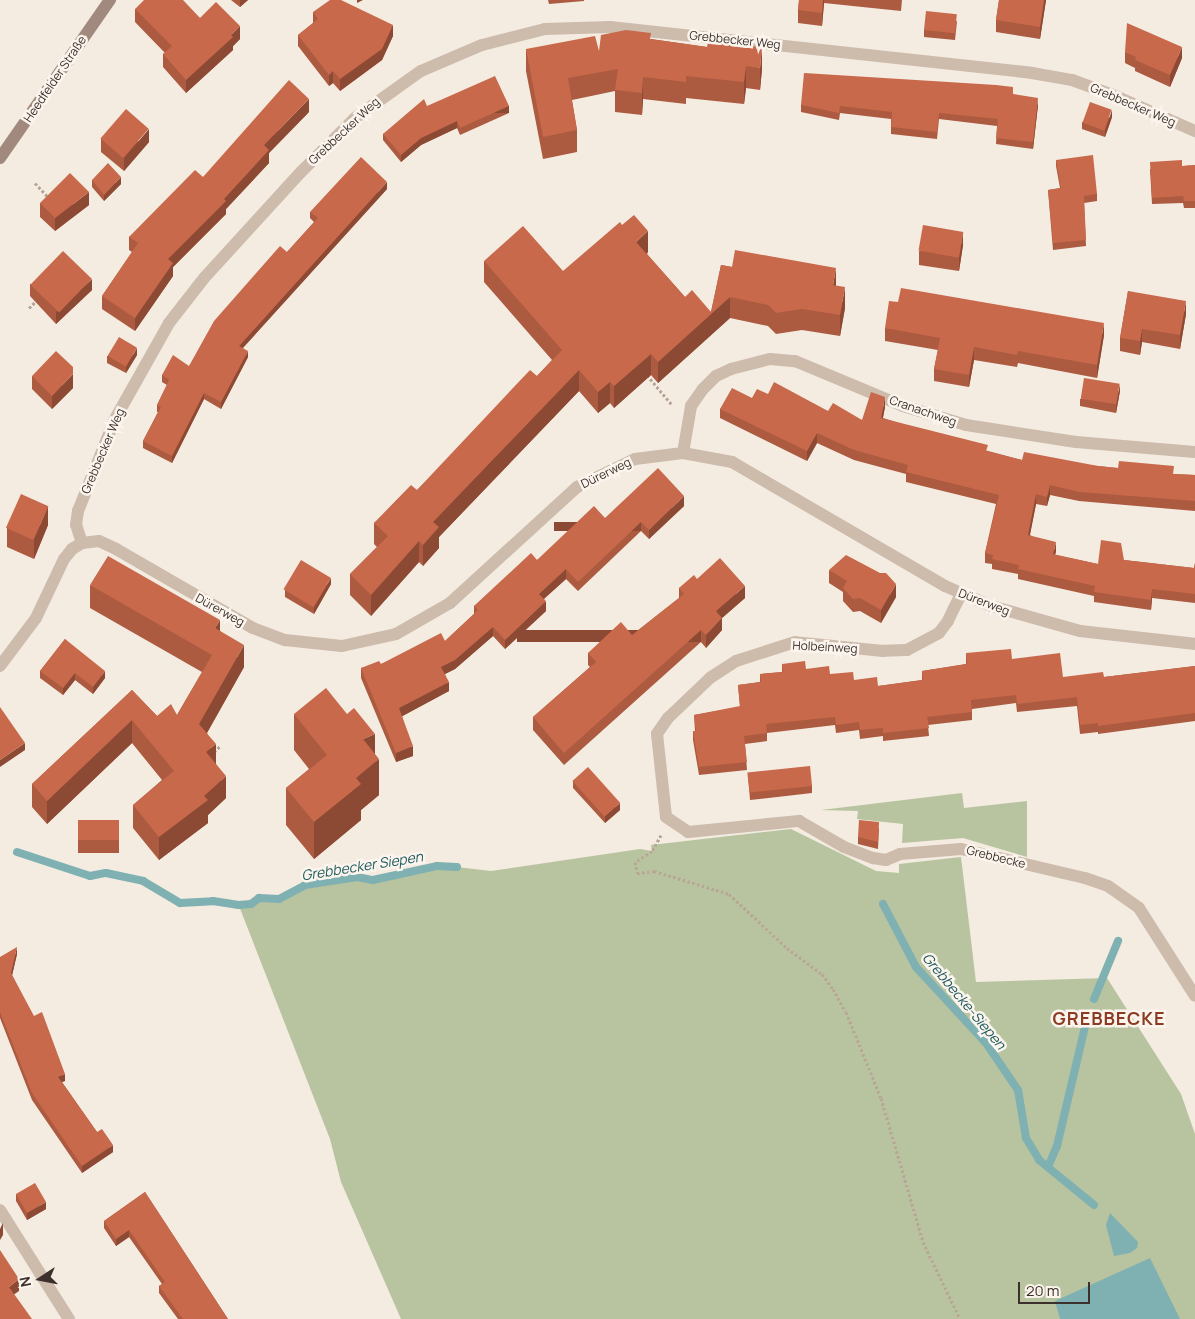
<!DOCTYPE html>
<meta charset="utf-8">
<style>
body{margin:0}
#map{position:relative;width:1195px;height:1319px;overflow:hidden;background:#f4ebe1;font-family:Manrope,sans-serif}
div>[style]{position:absolute}
.green>*{inset:0;background:#b8c4a0}
.water>*{inset:0;background:#7fb0b2}
.stream>*{height:8px;margin:-4px;padding:0 4px;transform-origin:4px;border-radius:4px;background:#7fb0b2}
.path>*{height:3px;margin-top:-1.5px;transform-origin:0;background:repeating-linear-gradient(90deg,#b9a596 0 2.5px,transparent 0 5px)}
.minor>*{height:12px;margin:-6px;padding:0 6px;transform-origin:6px;border-radius:6px;background:#cdbbac}
.secondary>*{height:12px;margin:-6px;padding:0 6px;transform-origin:6px;border-radius:6px;background:#a18a7d}
.wall>*{inset:0;background:#ac5a40;transform-origin:0 0}
.shaded-wall>*{inset:0;background:#8c4a34;transform-origin:0 0}
.building>*{inset:0;background:#c8694b;transform-origin:0 0}
span{translate:-50% -50%;white-space:nowrap;text-align:center;line-height:1.15;-webkit-text-stroke:5px #fbf5ee;paint-order:stroke}
.street-label{font-size:12px;color:#3b302b}
.water-label{font-size:14px;color:#1f5a5e;font-style:italic}
.district-label{font-size:18px;color:#8c3b22;font-weight:700;letter-spacing:1px}
.north{position:absolute;left:15px;top:1254px;width:50px;height:50px;-webkit-text-stroke:4px #fbf5ee;paint-order:stroke;rotate:259deg;font-size:14px;font-weight:700;line-height:20px;text-align:center;color:#3b302b}
.north::after{content:'';display:block;margin:auto;width:18px;height:22px;background:#3b302b;clip-path:polygon(50% 0,100% 100%,50% 72%,0 100%)}
.scale{position:absolute;left:1018px;top:1282px;width:72px;height:22px;box-sizing:border-box;border:2px solid #3b302b;border-top:0;padding-left:6px;font-size:15px;line-height:18px;white-space:nowrap;color:#3b302b;-webkit-text-stroke:4px #fbf5ee;paint-order:stroke}
</style>
<div id="map">
<div class="green">
<i style="clip-path:polygon(962px 793px,964px 808px,1027px 801px,1027px 857px,963px 838px,902px 843px,903px 824px,857px 819px,858px 811px,821px 810px)"></i>
<i style="clip-path:polygon(791px 829px,876px 871px,899px 873px,899px 864px,961px 857px,976px 982px,1107px 978px,1181px 1094px,1195px 1134px,1195px 1319px,401px 1319px,341px 1182px,330px 1139px,239px 906px,251px 906px,259px 900px,279px 900px,305px 887px,357px 879px,373px 881px,423px 869px,457px 867px,491px 871px,640px 849px,652px 851px,651px 845px)"></i>
</div>
<div class="water">
<i style="clip-path:polygon(1110px 1213px,1138px 1242px,1137px 1248px,1130px 1253px,1114px 1256px,1106px 1225px)"></i>
<i style="clip-path:polygon(1150px 1258px,1180px 1319px,1060px 1319px,1055px 1301px)"></i>
</div>
<div class="stream">
<i style="left:17px;top:852px;width:77px;rotate:18.2deg"></i>
<i style="left:90px;top:876px;width:16px;rotate:-11deg"></i>
<i style="left:106px;top:873px;width:38px;rotate:12deg"></i>
<i style="left:143px;top:881px;width:43px;rotate:30.7deg"></i>
<i style="left:180px;top:903px;width:33px;rotate:-3deg"></i>
<i style="left:213px;top:901px;width:26px;rotate:9deg"></i>
<i style="left:239px;top:905px;width:12px;rotate:-5deg"></i>
<i style="left:251px;top:904px;width:10px;rotate:-37deg"></i>
<i style="left:259px;top:898px;width:20px;rotate:3deg"></i>
<i style="left:279px;top:899px;width:30px;rotate:-28deg"></i>
<i style="left:305px;top:885px;width:53px;rotate:-8.7deg"></i>
<i style="left:357px;top:877px;width:16px;rotate:11deg"></i>
<i style="left:373px;top:880px;width:66px;rotate:-12.3deg"></i>
<i style="left:437px;top:866px;width:20px;rotate:3deg"></i>
<i style="left:883px;top:904px;width:71px;rotate:62.4deg"></i>
<i style="left:916px;top:967px;width:103px;rotate:47.4deg"></i>
<i style="left:986px;top:1043px;width:57px;rotate:55.8deg"></i>
<i style="left:1018px;top:1090px;width:49px;rotate:80.5deg"></i>
<i style="left:1026px;top:1138px;width:26px;rotate:59deg"></i>
<i style="left:1039px;top:1160px;width:71px;rotate:39.3deg"></i>
<i style="left:1094px;top:999px;width:63px;rotate:-67.5deg"></i>
<i style="left:1048px;top:1167px;width:23px;rotate:-67deg"></i>
<i style="left:1057px;top:1146px;width:131px;rotate:-76.8deg"></i>
</div>
<div class="path">
<i style="left:35px;top:183px;width:22px;rotate:47deg"></i>
<i style="left:29px;top:308px;width:8px;rotate:-45deg"></i>
<i style="left:647px;top:375px;width:39px;rotate:50deg"></i>
<i style="left:214px;top:752px;width:8px;rotate:-45deg"></i>
<i style="left:661px;top:835px;width:18px;rotate:119deg"></i>
<i style="left:652px;top:851px;width:20px;rotate:147deg"></i>
<i style="left:635px;top:862px;width:11px;rotate:80deg"></i>
<i style="left:637px;top:873px;width:17px;rotate:-7deg"></i>
<i style="left:654px;top:871px;width:78px;rotate:17deg"></i>
<i style="left:729px;top:894px;width:79px;rotate:43deg"></i>
<i style="left:787px;top:948px;width:44px;rotate:36.6deg"></i>
<i style="left:822px;top:974px;width:19px;rotate:54deg"></i>
<i style="left:833px;top:989px;width:26px;rotate:61deg"></i>
<i style="left:846px;top:1012px;width:93px;rotate:67.9deg"></i>
<i style="left:881px;top:1098px;width:150px;rotate:73.7deg"></i>
<i style="left:923px;top:1242px;width:85px;rotate:64.3deg"></i>
</div>
<div class="minor">
<i style="left:683px;top:453px;width:48px;rotate:-80.3deg"></i>
<i style="left:691px;top:406px;width:21px;rotate:-55deg"></i>
<i style="left:703px;top:389px;width:18px;rotate:-45deg"></i>
<i style="left:716px;top:376px;width:17px;rotate:-25deg"></i>
<i style="left:731px;top:369px;width:40px;rotate:-14.4deg"></i>
<i style="left:770px;top:359px;width:25px;rotate:5deg"></i>
<i style="left:795px;top:361px;width:117px;rotate:22.6deg"></i>
<i style="left:903px;top:406px;width:66px;rotate:16.8deg"></i>
<i style="left:966px;top:425px;width:111px;rotate:8.8deg"></i>
<i style="left:1076px;top:442px;width:119px;rotate:4.8deg"></i>
<i style="left:82px;top:543px;width:19px;rotate:-108deg"></i>
<i style="left:76px;top:525px;width:14px;rotate:-82deg"></i>
<i style="left:78px;top:511px;width:99px;rotate:-68.1deg"></i>
<i style="left:115px;top:419px;width:110px;rotate:-60.6deg"></i>
<i style="left:169px;top:323px;width:58px;rotate:-52deg"></i>
<i style="left:205px;top:277px;width:142px;rotate:-47.6deg"></i>
<i style="left:301px;top:172px;width:76px;rotate:-45deg"></i>
<i style="left:355px;top:118px;width:81px;rotate:-35.5deg"></i>
<i style="left:421px;top:71px;width:66px;rotate:-23.1deg"></i>
<i style="left:482px;top:45px;width:65px;rotate:-14.3deg"></i>
<i style="left:545px;top:29px;width:65px;rotate:-1.8deg"></i>
<i style="left:610px;top:27px;width:424px;rotate:6.2deg"></i>
<i style="left:1032px;top:73px;width:41px;rotate:9.9deg"></i>
<i style="left:1072px;top:80px;width:44px;rotate:20.1deg"></i>
<i style="left:1113px;top:95px;width:90px;rotate:23.7deg"></i>
<i style="left:961px;top:594px;width:30px;rotate:116deg"></i>
<i style="left:948px;top:621px;width:15px;rotate:127deg"></i>
<i style="left:939px;top:633px;width:36px;rotate:152deg"></i>
<i style="left:907px;top:650px;width:24px;rotate:178deg"></i>
<i style="left:883px;top:651px;width:88px;rotate:-174.2deg"></i>
<i style="left:795px;top:642px;width:62px;rotate:162.1deg"></i>
<i style="left:736px;top:661px;width:31px;rotate:147deg"></i>
<i style="left:710px;top:678px;width:58px;rotate:136.4deg"></i>
<i style="left:668px;top:718px;width:19px;rotate:125deg"></i>
<i style="left:657px;top:734px;width:83px;rotate:83.8deg"></i>
<i style="left:666px;top:817px;width:27px;rotate:34deg"></i>
<i style="left:688px;top:832px;width:112px;rotate:-5.7deg"></i>
<i style="left:799px;top:821px;width:52px;rotate:30deg"></i>
<i style="left:844px;top:847px;width:31px;rotate:21deg"></i>
<i style="left:873px;top:858px;width:13px;rotate:9deg"></i>
<i style="left:886px;top:860px;width:15px;rotate:-23deg"></i>
<i style="left:900px;top:854px;width:61px;rotate:-4.7deg"></i>
<i style="left:961px;top:849px;width:127px;rotate:13.2deg"></i>
<i style="left:1085px;top:878px;width:24px;rotate:19deg"></i>
<i style="left:1108px;top:886px;width:38px;rotate:35deg"></i>
<i style="left:1139px;top:908px;width:104px;rotate:57.5deg"></i>
<i style="left:0;top:666px;width:60px;rotate:-53.1deg"></i>
<i style="left:36px;top:618px;width:65px;rotate:-64.6deg"></i>
<i style="left:64px;top:559px;width:13px;rotate:-51deg"></i>
<i style="left:72px;top:549px;width:12px;rotate:-31deg"></i>
<i style="left:82px;top:543px;width:17px;rotate:-7deg"></i>
<i style="left:99px;top:541px;width:19px;rotate:25deg"></i>
<i style="left:116px;top:549px;width:158px;rotate:30deg"></i>
<i style="left:253px;top:628px;width:34px;rotate:21deg"></i>
<i style="left:285px;top:640px;width:57px;rotate:6deg"></i>
<i style="left:342px;top:646px;width:55px;rotate:-12.5deg"></i>
<i style="left:396px;top:634px;width:62px;rotate:-29.9deg"></i>
<i style="left:450px;top:603px;width:172px;rotate:-42.4deg"></i>
<i style="left:577px;top:487px;width:64px;rotate:-25.8deg"></i>
<i style="left:635px;top:459px;width:48px;rotate:-7.1deg"></i>
<i style="left:683px;top:453px;width:50px;rotate:10.4deg"></i>
<i style="left:732px;top:462px;width:246px;rotate:30.2deg"></i>
<i style="left:945px;top:586px;width:50px;rotate:23.5deg"></i>
<i style="left:991px;top:606px;width:92px;rotate:15.7deg"></i>
<i style="left:1080px;top:631px;width:116px;rotate:6.4deg"></i>
<i style="left:0;top:1210px;width:129px;rotate:57.7deg"></i>
</div>
<div class="secondary">
<i style="left:0;top:158px;width:193px;rotate:-55.2deg"></i>
</div>
<div class="wall">
<i style="clip-path:polygon(231px 0,248px 0,240px 7px)"></i>
<i style="clip-path:polygon(548px 0,584px 0,584px 1px,549px 4px)"></i>
<i style="clip-path:polygon(798px 0,902px 0,901px 11px,824px 3px,822px 26px,798px 23px,798px 10px,799px 0)"></i>
<i style="clip-path:polygon(999px 0,1046px 0,1040px 39px,996px 32px,996px 20px)"></i>
<i style="clip-path:polygon(135px 9px,200px 18px,240px 39px,233px 46px,233px 50px,186px 93px,163px 67px,163px 54px,165px 53px,135px 22px)"></i>
<i style="clip-path:polygon(313px 12px,393px 36px,382px 60px,340px 91px,333px 83px,329px 86px,298px 46px,298px 35px,313px 23px)"></i>
<i style="clip-path:polygon(957px 21px,955px 40px,924px 37px,924px 30px)"></i>
<i style="clip-path:polygon(651px 39px,707px 47px,762px 69px,760px 90px,746px 88px,744px 104px,686px 98px,686px 104px,643px 99px,642px 115px,615px 112px,615px 91px,572px 100px,577px 130px,577px 152px,543px 159px,526px 71px,526px 49px,599px 51px)"></i>
<i style="clip-path:polygon(1125px 52px,1182px 58px,1170px 87px,1135px 71px,1135px 68px,1125px 63px)"></i>
<i style="clip-path:polygon(1013px 94px,1038px 105px,1033px 149px,996px 144px,997px 126px,939px 119px,937px 139px,891px 134px,891px 119px,840px 113px,839px 120px,801px 112px,801px 105px)"></i>
<i style="clip-path:polygon(427px 106px,509px 113px,460px 135px,457px 128px,421px 145px,401px 162px,383px 140px,383px 134px)"></i>
<i style="clip-path:polygon(309px 112px,269px 153px,269px 163px,226px 209px,226px 214px,173px 267px,173px 276px,135px 331px,102px 309px,102px 296px,132px 252px,129px 250px,129px 237px,203px 177px)"></i>
<i style="clip-path:polygon(1112px 117px,1105px 137px,1082px 129px,1082px 122px)"></i>
<i style="clip-path:polygon(101px 139px,149px 142px,124px 171px,101px 152px)"></i>
<i style="clip-path:polygon(1056px 160px,1097px 194px,1097px 201px,1084px 203px,1086px 246px,1053px 250px,1048px 190px,1060px 188px,1056px 166px)"></i>
<i style="clip-path:polygon(1195px 165px,1195px 208px,1184px 208px,1183px 203px,1152px 204px,1150px 169px)"></i>
<i style="clip-path:polygon(92px 180px,121px 184px,104px 201px,92px 187px)"></i>
<i style="clip-path:polygon(387px 189px,243px 348px,248px 357px,221px 409px,204px 399px,172px 463px,143px 448px,143px 441px,158px 412px,157px 412px,157px 405px,167px 385px,162px 382px,162px 375px,189px 366px,287px 252px,314px 222px,310px 218px,310px 212px)"></i>
<i style="clip-path:polygon(40px 203px,89px 205px,55px 231px,40px 217px)"></i>
<i style="clip-path:polygon(963px 245px,959px 271px,919px 265px,919px 251px)"></i>
<i style="clip-path:polygon(648px 252px,647px 254px,685px 297px,711px 312px,721px 265px,836px 285px,845px 308px,840px 336px,802px 330px,776px 334px,768px 326px,730px 318px,658px 383px,651px 375px,614px 408px,610px 403px,598px 413px,579px 391px,439px 537px,439px 548px,423px 566px,419px 562px,371px 616px,350px 595px,350px 574px,377px 547px,374px 544px,374px 523px,417px 490px,537px 376px,552px 360px,484px 282px,484px 261px,563px 271px)"></i>
<i style="clip-path:polygon(30px 284px,92px 290px,56px 324px,30px 296px)"></i>
<i style="clip-path:polygon(1128px 291px,1186px 314px,1180px 349px,1142px 342px,1140px 355px,1120px 351px,1120px 338px)"></i>
<i style="clip-path:polygon(885px 328px,1104px 335px,1097px 378px,1018px 363px,1017px 367px,974px 360px,969px 387px,934px 381px,934px 369px,938px 350px,885px 341px)"></i>
<i style="clip-path:polygon(137px 355px,126px 373px,107px 363px,107px 356px)"></i>
<i style="clip-path:polygon(32px 376px,73px 388px,52px 409px,32px 389px)"></i>
<i style="clip-path:polygon(1120px 391px,1116px 413px,1080px 406px,1080px 399px)"></i>
<i style="clip-path:polygon(768px 394px,828px 411px,862px 420px,885px 407px,883px 418px,988px 451px,1022px 460px,1098px 466px,1174px 474px,1195px 475px,1195px 511px,1079px 501px,1050px 495px,1047px 506px,1036px 504px,1030px 535px,1056px 551px,1055px 555px,1098px 564px,1124px 560px,1194px 568px,1195px 563px,1195px 603px,1152px 598px,1151px 610px,1094px 602px,1094px 596px,1018px 579px,1018px 574px,992px 569px,992px 564px,985px 563px,985px 553px,996px 504px,906px 482px,906px 474px,854px 460px,817px 443px,807px 461px,720px 418px,720px 409px,752px 398px)"></i>
<i style="clip-path:polygon(684px 506px,649px 539px,641px 531px,578px 591px,566px 579px,544px 599px,546px 611px,505px 649px,493px 636px,455px 669px,445px 674px,449px 691px,402px 716px,413px 756px,396px 762px,361px 678px,361px 668px,381px 664px,445px 641px,474px 614px,474px 606px,537px 560px,605px 518px)"></i>
<i style="clip-path:polygon(48px 525px,34px 559px,7px 547px,7px 528px)"></i>
<i style="clip-path:polygon(829px 570px,896px 597px,881px 623px,860px 611px,853px 612px,843px 601px,843px 592px,829px 583px)"></i>
<i style="clip-path:polygon(697px 579px,745px 598px,722px 618px,722px 630px,706px 648px,701px 642px,564px 765px,533px 730px,533px 717px,590px 667px,588px 665px,588px 653px,632px 635px,679px 598px,679px 588px)"></i>
<i style="clip-path:polygon(331px 584px,314px 614px,285px 597px,285px 590px)"></i>
<i style="clip-path:polygon(90px 585px,220px 631px,244px 667px,207px 733px,226px 798px,208px 815px,208px 823px,159px 860px,133px 828px,133px 805px,162px 780px,132px 743px,47px 824px,32px 807px,32px 784px,132px 690px,157px 716px,177px 715px,202px 672px,90px 608px)"></i>
<i style="clip-path:polygon(65px 639px,105px 678px,93px 694px,75px 680px,63px 695px,40px 678px,40px 671px)"></i>
<i style="clip-path:polygon(966px 653px,1012px 659px,1063px 677px,1104px 677px,1195px 666px,1195px 721px,1098px 734px,1098px 732px,1080px 734px,1077px 706px,1017px 712px,1016px 703px,972px 709px,972px 720px,928px 725px,929px 736px,883px 741px,883px 736px,860px 739px,859px 730px,836px 733px,835px 725px,767px 733px,767px 741px,745px 744px,747px 770px,699px 775px,693px 740px,693px 731px,695px 731px,694px 715px,740px 707px,738px 685px,760px 682px,760px 674px,782px 672px,782px 664px,854px 680px,878px 686px,922px 680px,922px 671px,966px 664px)"></i>
<i style="clip-path:polygon(294px 714px,375px 754px,379px 795px,361px 810px,361px 820px,314px 859px,286px 825px,286px 788px,309px 769px,294px 750px)"></i>
<i style="clip-path:polygon(748px 774px,812px 786px,812px 793px,750px 800px)"></i>
<i style="clip-path:polygon(573px 781px,620px 810px,605px 823px,573px 788px)"></i>
<i style="left:78px;top:820px;width:41px;height:33px"></i>
<i style="clip-path:polygon(879px 828px,878px 849px,858px 844px,858px 837px)"></i>
<i style="clip-path:polygon(17px 954px,12px 975px,65px 1081px,62px 1082px,97px 1132px,113px 1152px,82px 1173px,32px 1100px,0 1018px,0 957px)"></i>
<i style="clip-path:polygon(145px 1192px,228px 1319px,178px 1319px,159px 1293px,159px 1286px,162px 1284px,129px 1237px,116px 1246px,104px 1228px,104px 1221px)"></i>
<i style="clip-path:polygon(16px 1194px,46px 1209px,27px 1220px,16px 1201px)"></i>
</div>
<div class="shaded-wall">
<i style="clip-path:polygon(240px 0,248px 0,240px 7px)"></i>
<i style="clip-path:polygon(357px 0,363px 0,357px 3px)"></i>
<i style="clip-path:polygon(823px 0,824px 0,824px 3px,822px 26px,822px 13px)"></i>
<i style="clip-path:polygon(1044px 0,1046px 0,1040px 39px,1040px 27px)"></i>
<i style="clip-path:polygon(393px 25px,393px 36px,382px 60px,340px 91px,340px 79px)"></i>
<i style="clip-path:polygon(240px 26px,240px 39px,233px 46px,233px 50px,186px 93px,186px 80px)"></i>
<i style="clip-path:polygon(762px 47px,762px 69px,760px 90px,760px 68px)"></i>
<i style="clip-path:polygon(1182px 47px,1182px 58px,1170px 87px,1170px 75px)"></i>
<i style="clip-path:polygon(746px 66px,746px 88px,744px 104px,744px 82px)"></i>
<i style="clip-path:polygon(333px 71px,333px 83px,329px 86px,329px 75px)"></i>
<i style="clip-path:polygon(643px 77px,643px 99px,642px 115px,642px 93px)"></i>
<i style="clip-path:polygon(1038px 98px,1038px 105px,1033px 149px,1033px 142px)"></i>
<i style="clip-path:polygon(309px 99px,309px 112px,269px 153px,269px 163px,226px 209px,226px 214px,173px 267px,173px 276px,135px 331px,135px 318px,168px 259px,264px 145px)"></i>
<i style="left:509px;top:106px;width:7px;height:54px;rotate:90deg"></i>
<i style="clip-path:polygon(1112px 110px,1112px 117px,1105px 137px,1105px 131px)"></i>
<i style="clip-path:polygon(457px 121px,457px 128px,421px 145px,401px 162px,401px 155px,421px 138px)"></i>
<i style="clip-path:polygon(149px 129px,149px 142px,124px 171px,124px 158px)"></i>
<i style="clip-path:polygon(121px 177px,121px 184px,104px 201px,104px 195px)"></i>
<i style="clip-path:polygon(387px 182px,387px 189px,239px 352px,239px 346px)"></i>
<i style="clip-path:polygon(89px 192px,89px 205px,55px 231px,55px 218px)"></i>
<i style="clip-path:polygon(648px 231px,648px 252px,636px 263px,636px 242px)"></i>
<i style="clip-path:polygon(963px 232px,963px 245px,959px 271px,959px 257px)"></i>
<i style="clip-path:polygon(836px 268px,836px 289px,833px 285px)"></i>
<i style="clip-path:polygon(92px 279px,92px 290px,56px 324px,56px 312px)"></i>
<i style="clip-path:polygon(845px 287px,845px 308px,840px 336px,840px 315px)"></i>
<i style="clip-path:polygon(730px 297px,730px 318px,658px 383px,658px 362px)"></i>
<i style="clip-path:polygon(1186px 301px,1186px 314px,1180px 349px,1180px 335px)"></i>
<i style="clip-path:polygon(1104px 323px,1104px 335px,1097px 378px,1097px 365px)"></i>
<i style="clip-path:polygon(1142px 329px,1142px 342px,1140px 355px,1140px 341px)"></i>
<i style="clip-path:polygon(974px 347px,974px 360px,969px 387px,969px 375px)"></i>
<i style="clip-path:polygon(137px 348px,137px 355px,126px 373px,126px 367px)"></i>
<i style="clip-path:polygon(248px 351px,248px 357px,221px 409px,221px 402px)"></i>
<i style="clip-path:polygon(651px 354px,651px 375px,614px 408px,614px 386px)"></i>
<i style="clip-path:polygon(579px 370px,579px 391px,439px 537px,439px 548px,423px 566px,423px 545px,433px 522px)"></i>
<i style="clip-path:polygon(73px 374px,73px 388px,52px 409px,52px 396px)"></i>
<i style="clip-path:polygon(610px 382px,610px 403px,598px 413px,598px 392px)"></i>
<i style="clip-path:polygon(1120px 384px,1120px 391px,1116px 413px,1116px 406px)"></i>
<i style="clip-path:polygon(204px 393px,204px 399px,172px 463px,172px 456px)"></i>
<i style="clip-path:polygon(885px 397px,885px 407px,881px 427px,881px 418px)"></i>
<i style="clip-path:polygon(817px 433px,817px 443px,807px 461px,807px 451px)"></i>
<i style="clip-path:polygon(1050px 485px,1050px 495px,1047px 506px,1047px 497px)"></i>
<i style="clip-path:polygon(1036px 494px,1036px 504px,1028px 544px,1028px 535px)"></i>
<i style="clip-path:polygon(684px 496px,684px 506px,649px 539px,649px 530px)"></i>
<i style="clip-path:polygon(48px 506px,48px 525px,34px 559px,34px 539px)"></i>
<i style="left:641px;top:522px;width:9px;height:87px;rotate:90deg"></i>
<i style="clip-path:polygon(419px 541px,419px 562px,371px 616px,371px 595px)"></i>
<i style="clip-path:polygon(1056px 542px,1056px 551px,1053px 564px,1053px 554px)"></i>
<i style="clip-path:polygon(566px 569px,566px 579px,539px 603px,539px 594px)"></i>
<i style="clip-path:polygon(331px 578px,331px 584px,314px 614px,314px 607px)"></i>
<i style="clip-path:polygon(896px 584px,896px 597px,881px 623px,881px 610px)"></i>
<i style="clip-path:polygon(745px 586px,745px 598px,722px 618px,722px 630px,706px 648px,706px 635px,716px 611px)"></i>
<i style="clip-path:polygon(1152px 589px,1152px 598px,1151px 610px,1151px 600px)"></i>
<i style="clip-path:polygon(546px 601px,546px 611px,505px 649px,505px 640px)"></i>
<i style="clip-path:polygon(220px 620px,220px 643px,215px 628px)"></i>
<i style="clip-path:polygon(493px 627px,493px 636px,455px 669px,441px 676px,441px 667px)"></i>
<i style="left:701px;top:630px;width:12px;height:184px;rotate:90deg"></i>
<i style="clip-path:polygon(244px 645px,244px 667px,199px 747px,199px 724px)"></i>
<i style="clip-path:polygon(105px 671px,105px 678px,93px 694px,93px 687px)"></i>
<i style="clip-path:polygon(75px 673px,75px 680px,63px 695px,63px 688px)"></i>
<i style="clip-path:polygon(449px 682px,449px 691px,399px 718px,399px 708px)"></i>
<i style="clip-path:polygon(132px 720px,132px 743px,47px 824px,47px 801px)"></i>
<i style="clip-path:polygon(375px 734px,375px 762px,379px 759px,379px 795px,361px 810px,361px 820px,314px 859px,314px 822px,356px 778px,363px 739px)"></i>
<i style="clip-path:polygon(25px 743px,25px 750px,0 767px,0 760px)"></i>
<i style="clip-path:polygon(216px 744px,216px 767px,206px 752px)"></i>
<i style="clip-path:polygon(413px 746px,413px 756px,396px 762px,396px 753px)"></i>
<i style="clip-path:polygon(226px 776px,226px 798px,208px 815px,208px 823px,159px 860px,159px 837px)"></i>
<i style="clip-path:polygon(620px 803px,620px 810px,605px 823px,605px 816px)"></i>
<i style="clip-path:polygon(17px 947px,17px 954px,11px 980px,11px 973px)"></i>
<i style="clip-path:polygon(65px 1074px,65px 1081px,58px 1083px,58px 1077px)"></i>
<i style="clip-path:polygon(113px 1145px,113px 1152px,82px 1173px,82px 1166px)"></i>
<i style="clip-path:polygon(46px 1202px,46px 1209px,27px 1220px,27px 1213px)"></i>
<i style="clip-path:polygon(3px 1223px,3px 1235px,0 1240px,0 1229px)"></i>
<i style="clip-path:polygon(129px 1230px,129px 1237px,116px 1246px,116px 1239px)"></i>
<i style="clip-path:polygon(19px 1279px,19px 1291px,9px 1298px,9px 1287px)"></i>
</div>
<div class="building">
<i style="clip-path:polygon(144px 0,183px 0,200px 18px,216px 2px,240px 26px,231px 35px,233px 37px,186px 80px,163px 54px,172px 46px,135px 9px)"></i>
<i style="clip-path:polygon(330px 0,341px 0,393px 25px,382px 49px,340px 79px,333px 71px,329px 75px,298px 35px,318px 19px,313px 12px)"></i>
<i style="clip-path:polygon(799px 0,823px 0,822px 13px,798px 10px)"></i>
<i style="clip-path:polygon(999px 0,1044px 0,1040px 27px,996px 20px)"></i>
<i style="left:926px;top:11px;width:31px;height:19px;rotate:6deg"></i>
<i style="clip-path:polygon(1127px 23px,1182px 47px,1170px 75px,1135px 60px,1136px 57px,1125px 52px)"></i>
<i style="clip-path:polygon(626px 30px,651px 33px,650px 39px,707px 47px,708px 42px,762px 47px,760px 68px,746px 66px,744px 82px,686px 76px,686px 82px,643px 77px,642px 93px,615px 90px,618px 69px,568px 78px,577px 130px,543px 137px,526px 49px,595px 36px,599px 51px,601px 35px)"></i>
<i style="clip-path:polygon(804px 73px,996px 85px,1013px 87px,1013px 94px,1038px 98px,1033px 142px,996px 138px,998px 119px,939px 113px,937px 132px,891px 127px,892px 112px,840px 106px,839px 113px,801px 105px)"></i>
<i style="clip-path:polygon(495px 76px,509px 106px,460px 128px,457px 121px,421px 138px,401px 155px,383px 134px,424px 99px,427px 106px)"></i>
<i style="clip-path:polygon(289px 80px,309px 99px,264px 145px,269px 150px,224px 199px,226px 201px,168px 259px,173px 263px,135px 318px,102px 296px,138px 243px,129px 237px,195px 170px,203px 177px)"></i>
<i style="left:1090px;top:102px;width:23px;height:22px;rotate:20deg"></i>
<i style="left:126px;top:109px;width:30px;height:39px;rotate:41deg"></i>
<i style="clip-path:polygon(1093px 155px,1097px 194px,1084px 196px,1086px 240px,1053px 243px,1048px 190px,1061px 188px,1056px 160px)"></i>
<i style="clip-path:polygon(361px 157px,387px 182px,239px 346px,248px 351px,221px 402px,204px 393px,172px 456px,143px 441px,161px 407px,157px 405px,169px 380px,162px 375px,173px 355px,189px 366px,214px 321px,280px 246px,287px 252px,318px 218px,310px 212px)"></i>
<i style="clip-path:polygon(1182px 160px,1182px 166px,1195px 165px,1195px 201px,1184px 201px,1183px 196px,1152px 198px,1150px 162px)"></i>
<i style="clip-path:polygon(108px 163px,121px 177px,104px 195px,92px 180px)"></i>
<i style="clip-path:polygon(70px 173px,89px 192px,55px 218px,40px 203px)"></i>
<i style="clip-path:polygon(634px 215px,648px 231px,636px 242px,685px 297px,692px 290px,711px 312px,721px 265px,732px 267px,735px 250px,836px 268px,833px 285px,845px 287px,840px 315px,802px 309px,776px 313px,768px 305px,730px 297px,658px 362px,651px 354px,614px 386px,610px 382px,598px 392px,579px 370px,433px 522px,439px 527px,423px 545px,419px 541px,371px 595px,350px 574px,388px 536px,374px 523px,411px 485px,417px 490px,530px 370px,537px 376px,562px 350px,484px 261px,523px 226px,563px 271px,620px 222px,622px 225px)"></i>
<i style="left:923px;top:225px;width:41px;height:26px;rotate:10deg"></i>
<i style="left:63px;top:251px;width:40px;height:47px;rotate:44deg"></i>
<i style="clip-path:polygon(901px 288px,1104px 323px,1097px 365px,1018px 351px,1017px 355px,974px 347px,969px 375px,934px 369px,940px 338px,885px 328px,889px 301px,898px 302px)"></i>
<i style="clip-path:polygon(1128px 291px,1186px 301px,1180px 335px,1142px 329px,1140px 341px,1120px 338px)"></i>
<i style="left:119px;top:337px;width:21px;height:22px;rotate:31deg"></i>
<i style="clip-path:polygon(56px 351px,73px 367px,73px 374px,52px 396px,32px 376px)"></i>
<i style="left:1084px;top:378px;width:36px;height:21px;rotate:9deg"></i>
<i style="clip-path:polygon(774px 382px,828px 411px,833px 403px,862px 420px,871px 392px,885px 397px,881px 418px,988px 445px,986px 451px,1022px 460px,1024px 452px,1098px 466px,1118px 468px,1119px 461px,1174px 466px,1173px 474px,1195px 475px,1195px 501px,1079px 492px,1050px 485px,1047px 497px,1036px 494px,1028px 535px,1056px 542px,1053px 554px,1098px 564px,1101px 540px,1121px 543px,1124px 560px,1194px 568px,1195px 563px,1195px 594px,1152px 589px,1151px 600px,1094px 592px,1095px 586px,1018px 569px,1019px 565px,992px 559px,993px 555px,985px 553px,999px 495px,906px 472px,908px 465px,854px 450px,817px 433px,807px 451px,720px 409px,732px 388px,752px 398px,757px 389px,768px 394px)"></i>
<i style="clip-path:polygon(658px 468px,684px 496px,649px 530px,641px 522px,578px 582px,566px 569px,539px 594px,546px 601px,505px 640px,493px 627px,455px 660px,441px 667px,449px 682px,399px 708px,413px 746px,396px 753px,361px 668px,379px 661px,381px 664px,441px 633px,445px 641px,478px 610px,474px 606px,531px 553px,537px 560px,594px 506px,605px 518px)"></i>
<i style="left:21px;top:494px;width:30px;height:37px;rotate:24deg"></i>
<i style="clip-path:polygon(846px 555px,880px 573px,886px 573px,896px 584px,881px 610px,860px 598px,853px 599px,843px 588px,847px 581px,829px 570px)"></i>
<i style="clip-path:polygon(108px 556px,220px 620px,215px 628px,244px 645px,199px 724px,216px 744px,206px 752px,226px 776px,204px 796px,208px 800px,159px 837px,133px 805px,174px 771px,132px 720px,47px 801px,32px 784px,132px 690px,157px 716px,171px 704px,177px 715px,212px 655px,90px 585px)"></i>
<i style="clip-path:polygon(720px 558px,745px 586px,716px 611px,722px 618px,706px 635px,701px 630px,564px 753px,533px 717px,596px 662px,588px 653px,621px 622px,632px 635px,684px 594px,679px 588px,694px 575px,697px 579px)"></i>
<i style="left:301px;top:560px;width:35px;height:34px;rotate:31deg"></i>
<i style="clip-path:polygon(65px 639px,105px 671px,93px 687px,75px 673px,63px 688px,40px 671px)"></i>
<i style="clip-path:polygon(1011px 649px,1012px 659px,1060px 653px,1063px 677px,1103px 672px,1104px 677px,1195px 666px,1195px 713px,1098px 726px,1098px 723px,1080px 725px,1077px 697px,1017px 704px,1016px 695px,971px 700px,972px 712px,927px 717px,929px 728px,883px 733px,883px 728px,860px 730px,859px 722px,836px 725px,835px 717px,766px 724px,767px 733px,744px 736px,747px 762px,699px 767px,693px 731px,696px 731px,694px 715px,740px 706px,738px 685px,761px 682px,760px 674px,783px 672px,782px 664px,805px 661px,806px 669px,829px 666px,830px 674px,853px 672px,854px 680px,877px 677px,878px 686px,923px 680px,922px 671px,967px 664px,966px 653px)"></i>
<i style="clip-path:polygon(326px 688px,347px 714px,354px 708px,375px 734px,363px 739px,379px 759px,356px 778px,361px 784px,314px 822px,286px 788px,327px 755px,294px 714px)"></i>
<i style="clip-path:polygon(0 707px,25px 743px,0 760px)"></i>
<i style="left:810px;top:766px;width:20px;height:63px;rotate:84deg"></i>
<i style="left:588px;top:767px;width:48px;height:21px;rotate:48deg"></i>
<i style="left:78px;top:820px;width:41px;height:20px"></i>
<i style="clip-path:polygon(859px 820px,879px 822px,878px 842px,858px 837px)"></i>
<i style="clip-path:polygon(17px 947px,11px 973px,34px 1016px,42px 1012px,65px 1074px,58px 1077px,97px 1132px,102px 1129px,113px 1145px,82px 1166px,32px 1093px,0 1012px,0 957px)"></i>
<i style="left:35px;top:1183px;width:22px;height:22px;rotate:60deg"></i>
<i style="clip-path:polygon(145px 1192px,228px 1319px,183px 1319px,159px 1286px,165px 1282px,129px 1230px,116px 1239px,104px 1221px)"></i>
<i style="clip-path:polygon(0 1250px,19px 1279px,9px 1287px,32px 1319px,0 1319px)"></i>
</div>
<div class="street-label">
<span style="left:735px;top:40px;rotate:6deg">Grebbecker Weg</span>
<span style="left:55px;top:79px;rotate:-56deg">Heedfelder Straße</span>
<span style="left:1133px;top:105px;rotate:23deg">Grebbecker Weg</span>
<span style="left:344px;top:131px;rotate:-43deg">Grebbecker Weg</span>
<span style="left:923px;top:411px;rotate:19deg">Cranachweg</span>
<span style="left:103px;top:451px;rotate:-67deg">Grebbecker Weg</span>
<span style="left:606px;top:473px;rotate:-26deg">Dürerweg</span>
<span style="left:984px;top:602px;rotate:21deg">Dürerweg</span>
<span style="left:220px;top:610px;rotate:29deg">Dürerweg</span>
<span style="left:825px;top:647px;rotate:3deg">Holbeinweg</span>
<span style="left:996px;top:857px;rotate:14deg">Grebbecke</span>
</div>
<div class="water-label">
<span style="left:362px;top:866px;rotate:-9deg">Grebbecker Siepen</span>
<span style="left:964px;top:1001px;rotate:50deg">Grebbecke-Siepen</span>
</div>
<div class="district-label">
<span style="left:1109px;top:1018px">GREBBECKE</span>
</div>
<div class="north">N</div>
<div class="scale">20 m</div>
</div>
